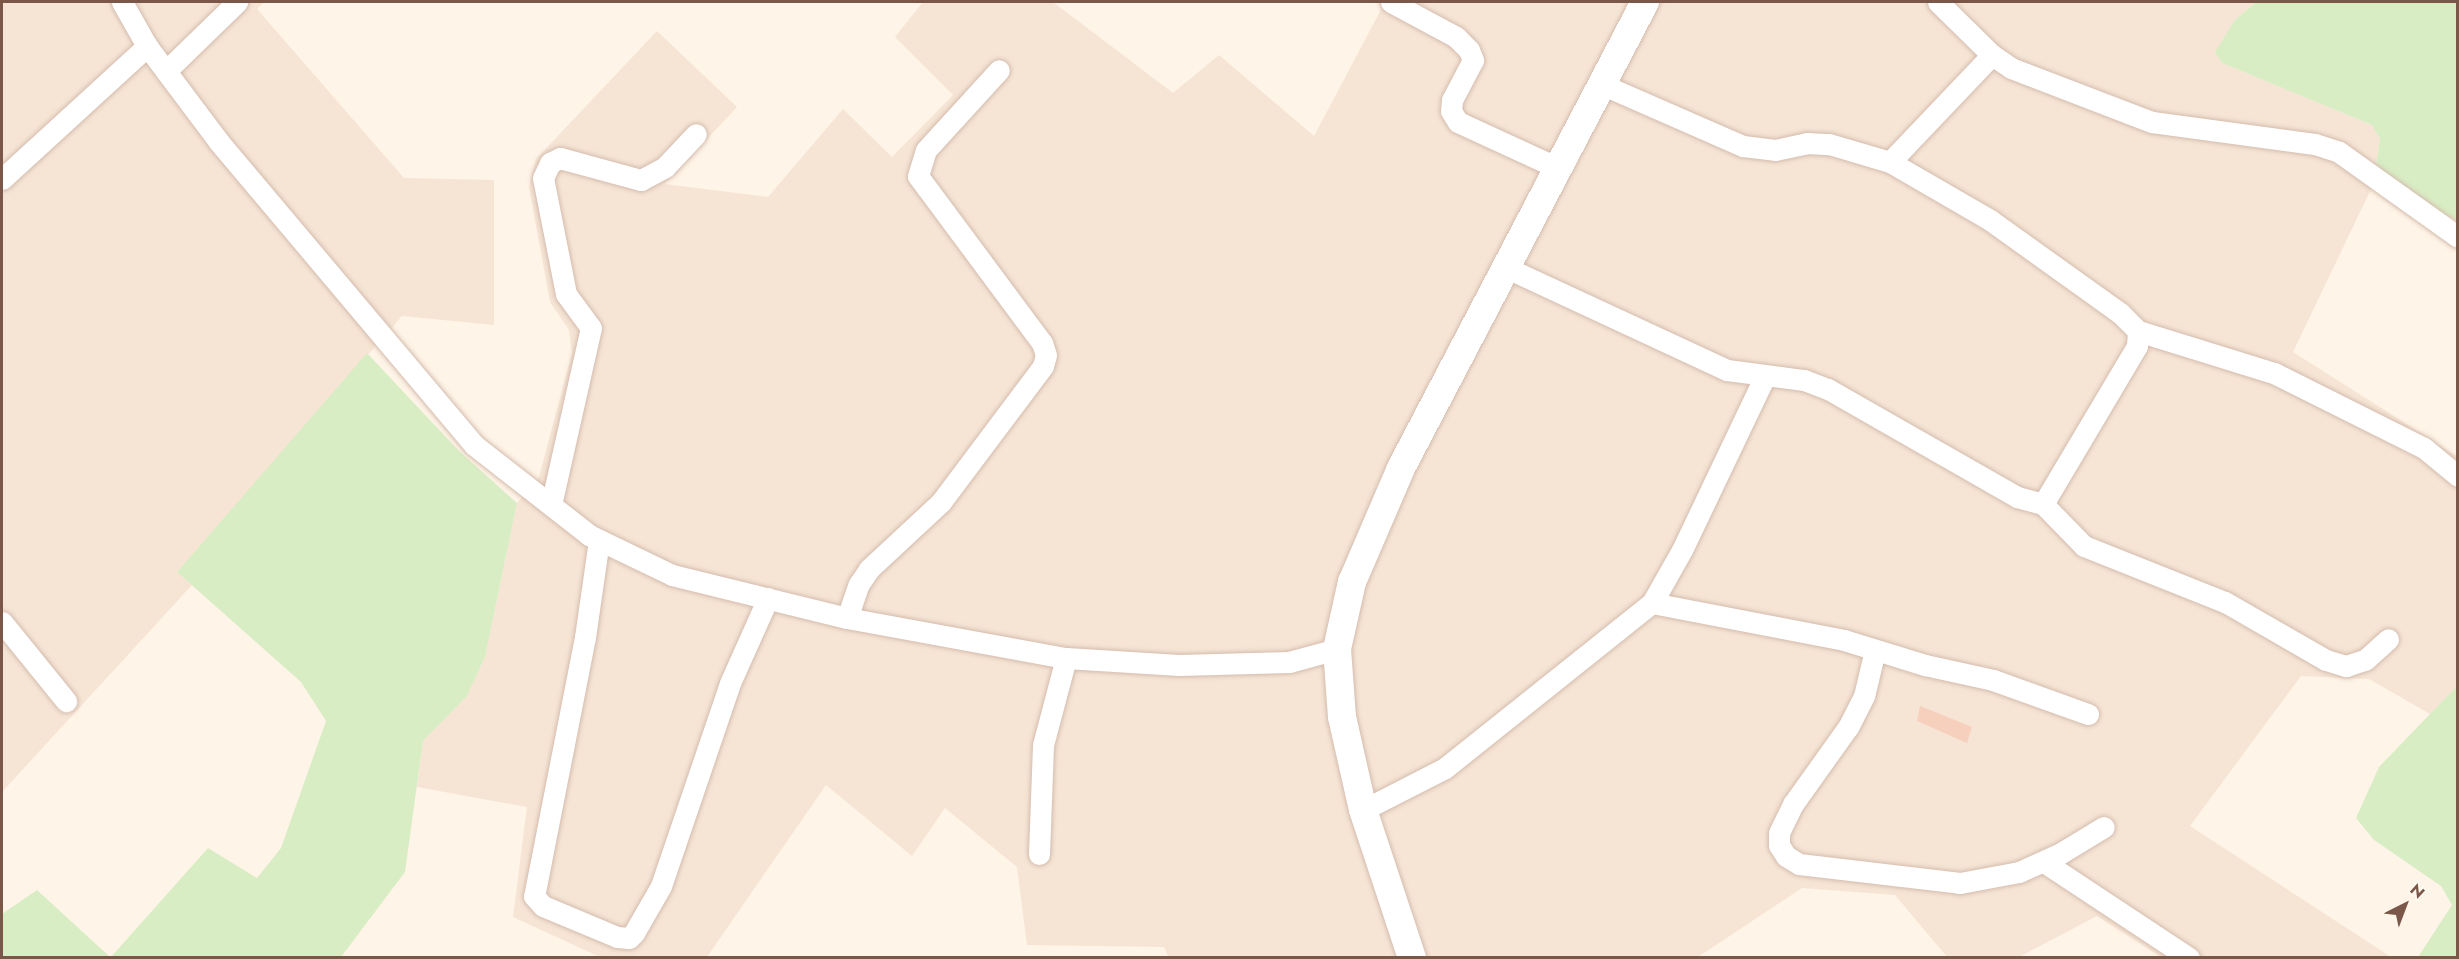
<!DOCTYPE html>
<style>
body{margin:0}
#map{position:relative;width:2459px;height:959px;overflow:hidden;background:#fef4e7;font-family:Jost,sans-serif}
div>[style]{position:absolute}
.residential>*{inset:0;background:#f6e5d5}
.green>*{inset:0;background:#d8edc4}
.building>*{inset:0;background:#f6cfbd}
.roads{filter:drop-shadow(0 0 2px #d4bcae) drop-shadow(0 0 2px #d4bcae)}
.street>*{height:21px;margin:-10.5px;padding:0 10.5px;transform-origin:10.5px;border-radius:10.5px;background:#fff}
.secondary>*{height:28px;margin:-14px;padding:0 14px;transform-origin:14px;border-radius:14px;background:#fff}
span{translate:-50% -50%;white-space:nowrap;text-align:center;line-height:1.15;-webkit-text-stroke:5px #fff8ef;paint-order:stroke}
.frame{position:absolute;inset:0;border:3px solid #7b5749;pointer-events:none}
.north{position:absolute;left:2375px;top:875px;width:60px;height:60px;-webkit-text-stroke:4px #fff8ef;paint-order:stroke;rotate:42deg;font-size:16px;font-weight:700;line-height:24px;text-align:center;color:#7b5749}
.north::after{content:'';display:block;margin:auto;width:21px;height:27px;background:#7b5749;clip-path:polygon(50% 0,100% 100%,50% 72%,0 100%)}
</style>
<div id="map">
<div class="residential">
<i style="clip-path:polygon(2px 2px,264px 2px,257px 9px,404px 178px,494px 180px,494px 325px,402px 316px,177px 572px,192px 585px,2px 792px)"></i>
<i style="clip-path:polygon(923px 2px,1053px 2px,1173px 93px,1219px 55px,1314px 136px,1385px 2px,2256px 2px,2235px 20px,2222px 63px,2372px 125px,2380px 139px,2373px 185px,2293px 352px,2457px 456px,2457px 686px,2430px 714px,2369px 679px,2301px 676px,2190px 826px,2391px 957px,2161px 957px,2097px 916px,2019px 957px,1947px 957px,1895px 895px,1802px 888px,1698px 957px,1169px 958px,1164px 947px,1027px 945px,1017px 867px,945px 808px,912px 856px,826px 785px,707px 957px,600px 957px,513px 917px,527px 807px,417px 787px,423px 741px,467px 696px,485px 657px,517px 503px,539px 477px,572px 353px,569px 330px,550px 302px,529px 187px,536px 159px,657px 31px,737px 107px,665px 184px,768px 197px,843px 109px,892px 157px,953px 95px,895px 37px)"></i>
</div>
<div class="green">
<i style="clip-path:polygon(2256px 2px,2457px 2px,2457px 220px,2373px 185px,2380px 139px,2372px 125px,2222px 63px,2215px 52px,2235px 20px)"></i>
<i style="clip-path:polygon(367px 353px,459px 451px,517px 503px,485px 657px,467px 696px,423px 741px,405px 872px,341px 957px,111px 957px,208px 848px,257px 878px,281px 848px,326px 721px,301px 682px,177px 572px)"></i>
<i style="clip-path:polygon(2457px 686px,2457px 957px,2418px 957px,2452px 905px,2441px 886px,2374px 840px,2356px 818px,2379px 767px)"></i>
<i style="clip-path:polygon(37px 890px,110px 957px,2px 957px,2px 914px)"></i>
</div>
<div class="building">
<i style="clip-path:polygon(1920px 706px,1972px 727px,1967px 743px,1917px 721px)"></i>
</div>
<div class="roads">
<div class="street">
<i style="left:122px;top:2px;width:51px;rotate:60.4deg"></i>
<i style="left:147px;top:46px;width:120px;rotate:53.1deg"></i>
<i style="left:219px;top:142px;width:396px;rotate:49.9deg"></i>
<i style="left:474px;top:445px;width:146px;rotate:38deg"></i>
<i style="left:589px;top:535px;width:92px;rotate:25.7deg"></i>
<i style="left:672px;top:575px;width:180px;rotate:13.8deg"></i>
<i style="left:847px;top:618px;width:223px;rotate:10.4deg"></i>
<i style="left:1066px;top:658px;width:113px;rotate:3.5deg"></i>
<i style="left:1179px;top:665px;width:110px;rotate:-1.6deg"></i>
<i style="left:1289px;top:662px;width:50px;rotate:-15.2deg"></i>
<i style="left:1391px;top:2px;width:74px;rotate:28.3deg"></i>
<i style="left:1456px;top:37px;width:18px;rotate:45deg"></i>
<i style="left:1469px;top:50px;width:11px;rotate:68deg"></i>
<i style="left:1473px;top:60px;width:45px;rotate:117.7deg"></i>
<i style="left:1452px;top:100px;width:11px;rotate:95deg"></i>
<i style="left:1451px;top:111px;width:13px;rotate:58deg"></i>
<i style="left:1458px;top:122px;width:110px;rotate:24.7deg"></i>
<i style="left:1938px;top:2px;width:76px;rotate:44.5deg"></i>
<i style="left:1992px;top:55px;width:23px;rotate:34deg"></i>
<i style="left:2011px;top:68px;width:151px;rotate:21deg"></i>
<i style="left:2152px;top:122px;width:164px;rotate:7.7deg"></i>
<i style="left:2315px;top:144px;width:25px;rotate:18deg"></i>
<i style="left:2339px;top:152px;width:146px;rotate:35.5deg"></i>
<i style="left:167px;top:70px;width:98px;rotate:-44.2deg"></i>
<i style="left:1601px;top:84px;width:155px;rotate:23.6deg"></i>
<i style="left:1743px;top:146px;width:32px;rotate:7deg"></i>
<i style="left:1775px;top:150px;width:33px;rotate:-12deg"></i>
<i style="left:1807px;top:143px;width:22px;rotate:3deg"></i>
<i style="left:1829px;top:144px;width:64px;rotate:16.4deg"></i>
<i style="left:1890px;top:162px;width:148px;rotate:-46.4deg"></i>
<i style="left:1890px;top:162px;width:116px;rotate:30.1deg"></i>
<i style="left:1990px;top:220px;width:160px;rotate:35.6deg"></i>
<i style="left:2120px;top:313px;width:25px;rotate:45deg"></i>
<i style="left:2138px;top:331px;width:15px;rotate:94deg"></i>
<i style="left:2137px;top:346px;width:184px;rotate:120.7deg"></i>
<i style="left:2px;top:179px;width:197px;rotate:-42.5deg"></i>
<i style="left:1507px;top:268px;width:242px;rotate:24.9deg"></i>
<i style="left:1727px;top:370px;width:78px;rotate:7.4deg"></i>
<i style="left:1804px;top:380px;width:26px;rotate:21deg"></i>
<i style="left:1828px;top:389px;width:218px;rotate:29.7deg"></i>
<i style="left:2017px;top:497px;width:27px;rotate:15deg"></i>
<i style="left:2043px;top:504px;width:59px;rotate:45.7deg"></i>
<i style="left:2084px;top:546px;width:152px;rotate:21.7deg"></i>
<i style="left:2225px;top:602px;width:116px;rotate:29.9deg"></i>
<i style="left:2326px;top:660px;width:21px;rotate:17deg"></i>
<i style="left:2346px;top:666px;width:20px;rotate:-18deg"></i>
<i style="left:2365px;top:660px;width:31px;rotate:-42deg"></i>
<i style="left:2138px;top:331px;width:142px;rotate:17.2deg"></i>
<i style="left:2274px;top:373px;width:168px;rotate:26.6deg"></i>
<i style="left:2424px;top:448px;width:44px;rotate:39.5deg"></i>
<i style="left:551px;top:505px;width:181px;rotate:-77.3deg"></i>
<i style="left:591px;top:328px;width:42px;rotate:-126.3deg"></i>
<i style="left:566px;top:294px;width:118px;rotate:-101.2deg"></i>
<i style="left:543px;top:178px;width:17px;rotate:-65deg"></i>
<i style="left:550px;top:163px;width:11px;rotate:-27deg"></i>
<i style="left:560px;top:158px;width:84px;rotate:15.2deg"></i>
<i style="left:641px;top:180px;width:27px;rotate:-28deg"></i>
<i style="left:665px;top:167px;width:45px;rotate:-46.8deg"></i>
<i style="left:599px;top:540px;width:98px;rotate:98.2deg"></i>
<i style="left:585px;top:637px;width:264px;rotate:101.1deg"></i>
<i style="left:534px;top:896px;width:13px;rotate:48deg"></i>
<i style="left:543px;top:906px;width:80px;rotate:22.7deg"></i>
<i style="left:617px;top:937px;width:12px;rotate:5deg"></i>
<i style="left:629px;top:938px;width:7px;rotate:-45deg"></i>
<i style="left:634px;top:933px;width:54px;rotate:-60.1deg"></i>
<i style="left:661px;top:886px;width:214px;rotate:-71.2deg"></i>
<i style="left:730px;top:683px;width:93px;rotate:-65.9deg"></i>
<i style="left:1652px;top:603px;width:196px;rotate:10.9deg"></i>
<i style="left:1844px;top:640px;width:85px;rotate:17.2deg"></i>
<i style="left:1925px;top:665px;width:70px;rotate:12.4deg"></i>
<i style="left:1993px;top:680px;width:101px;rotate:19.7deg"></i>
<i style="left:847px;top:618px;width:36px;rotate:-71deg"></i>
<i style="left:859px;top:584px;width:18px;rotate:-56deg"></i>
<i style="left:869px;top:569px;width:98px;rotate:-42.9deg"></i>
<i style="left:941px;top:502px;width:170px;rotate:-53.1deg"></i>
<i style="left:1043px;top:366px;width:11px;rotate:-75deg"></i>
<i style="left:1046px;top:355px;width:13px;rotate:-108deg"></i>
<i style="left:1042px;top:343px;width:208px;rotate:-126.6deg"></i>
<i style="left:918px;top:176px;width:27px;rotate:-73deg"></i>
<i style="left:926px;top:150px;width:108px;rotate:-47.6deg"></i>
<i style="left:2px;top:622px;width:102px;rotate:51deg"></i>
<i style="left:1875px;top:650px;width:47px;rotate:103.4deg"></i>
<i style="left:1864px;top:696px;width:35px;rotate:117deg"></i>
<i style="left:1848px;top:727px;width:95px;rotate:125.5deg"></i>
<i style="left:1793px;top:804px;width:32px;rotate:116deg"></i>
<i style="left:1779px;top:833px;width:12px;rotate:90deg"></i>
<i style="left:1779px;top:845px;width:13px;rotate:58deg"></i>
<i style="left:1786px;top:856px;width:15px;rotate:32deg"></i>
<i style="left:1799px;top:864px;width:162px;rotate:6.7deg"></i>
<i style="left:1960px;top:883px;width:60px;rotate:-10.6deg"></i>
<i style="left:2019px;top:872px;width:46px;rotate:-24.3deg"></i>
<i style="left:2061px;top:853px;width:50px;rotate:-31.2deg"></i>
<i style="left:1363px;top:810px;width:92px;rotate:-27.1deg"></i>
<i style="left:1445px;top:768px;width:265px;rotate:-38.6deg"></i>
<i style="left:1652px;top:603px;width:61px;rotate:-60.5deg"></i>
<i style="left:1682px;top:550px;width:191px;rotate:-64.5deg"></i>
<i style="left:1039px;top:854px;width:109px;rotate:-87.9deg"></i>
<i style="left:1043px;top:745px;width:90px;rotate:-75.2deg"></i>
<i style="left:2044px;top:862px;width:174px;rotate:33.5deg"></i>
</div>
<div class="secondary">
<i style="left:1412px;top:958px;width:156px;rotate:-108.3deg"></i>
<i style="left:1363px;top:810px;width:95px;rotate:-102.7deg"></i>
<i style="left:1342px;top:717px;width:68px;rotate:-94.2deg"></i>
<i style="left:1337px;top:649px;width:69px;rotate:-77.4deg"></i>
<i style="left:1352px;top:582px;width:124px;rotate:-66.7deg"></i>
<i style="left:1401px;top:468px;width:526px;rotate:-62.36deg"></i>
</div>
</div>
<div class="frame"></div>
<div class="north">N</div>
</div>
